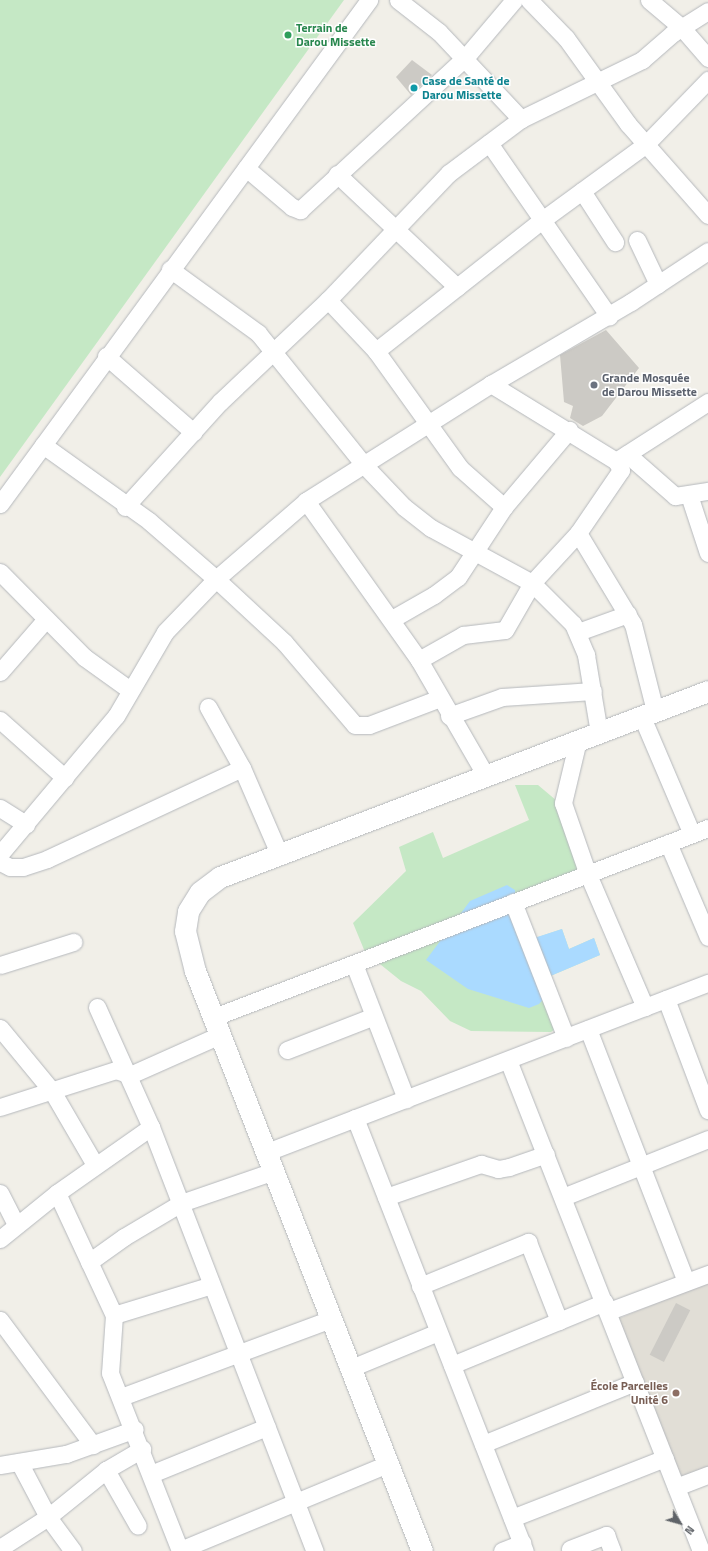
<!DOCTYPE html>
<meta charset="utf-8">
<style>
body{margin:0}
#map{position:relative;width:708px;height:1551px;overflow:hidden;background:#f1efe8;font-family:"Titillium Web",sans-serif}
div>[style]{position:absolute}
.education>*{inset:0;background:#e1ded6}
.green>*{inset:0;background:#c5e8c5}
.water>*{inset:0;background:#aadaff}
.building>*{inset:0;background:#cccac5;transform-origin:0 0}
.roads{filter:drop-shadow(0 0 1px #b5b8bc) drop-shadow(0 0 1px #b5b8bc)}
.minor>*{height:17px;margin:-8.5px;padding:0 8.5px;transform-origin:8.5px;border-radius:8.5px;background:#fff}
.tertiary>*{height:21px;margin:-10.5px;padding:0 10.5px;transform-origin:10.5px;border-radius:10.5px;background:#fff}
.dots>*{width:11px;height:11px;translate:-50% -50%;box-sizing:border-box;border:2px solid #fff;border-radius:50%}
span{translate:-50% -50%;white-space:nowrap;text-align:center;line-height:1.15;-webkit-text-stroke:3px #fff;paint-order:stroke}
.leisure-label{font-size:12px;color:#27864d;font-weight:700}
.left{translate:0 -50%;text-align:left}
.culture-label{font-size:12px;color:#0d838f;font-weight:700}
.worship-label{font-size:12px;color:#5b616d;font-weight:700}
.education-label{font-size:12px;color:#785e54;font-weight:700}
.right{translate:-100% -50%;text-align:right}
.north{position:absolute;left:660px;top:1503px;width:40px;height:40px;-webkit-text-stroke:3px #fff;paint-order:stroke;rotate:127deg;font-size:11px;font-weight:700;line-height:16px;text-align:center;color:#5f6368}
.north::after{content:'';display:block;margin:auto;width:14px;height:18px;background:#5f6368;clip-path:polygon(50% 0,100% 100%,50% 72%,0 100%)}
</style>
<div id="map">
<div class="education">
<i style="clip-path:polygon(708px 1282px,708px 1467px,679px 1479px,615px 1320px)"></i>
</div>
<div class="green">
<i style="clip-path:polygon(0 0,344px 0,0 477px)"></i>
<i style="clip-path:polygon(515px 785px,538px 785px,557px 801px,584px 882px,516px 906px,529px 940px,562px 929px,569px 949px,594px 938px,600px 955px,548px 977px,564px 1023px,551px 1032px,471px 1031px,450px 1021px,421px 991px,401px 981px,365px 952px,353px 923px,406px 871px,399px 847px,433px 832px,443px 858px,529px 820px)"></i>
</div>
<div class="water">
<i style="clip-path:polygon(507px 885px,515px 890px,516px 906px,528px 940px,562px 929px,569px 949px,594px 938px,600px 955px,548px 977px,552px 990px,539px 1004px,529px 1008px,468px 989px,426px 960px,470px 901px)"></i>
</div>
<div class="building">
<i style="clip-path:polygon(412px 60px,432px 75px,411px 95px,396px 77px)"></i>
<i style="clip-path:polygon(606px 330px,639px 368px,602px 416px,583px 426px,570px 418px,573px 406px,564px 402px,560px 355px)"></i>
<i style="left:676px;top:1303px;width:16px;height:58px;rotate:27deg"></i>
</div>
<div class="roads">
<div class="minor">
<i style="left:398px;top:0;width:52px;rotate:38deg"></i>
<i style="left:439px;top:32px;width:120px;rotate:46.7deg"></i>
<i style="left:529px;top:0;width:53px;rotate:45.8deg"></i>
<i style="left:566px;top:38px;width:106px;rotate:54.2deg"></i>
<i style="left:628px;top:124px;width:121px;rotate:48.7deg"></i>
<i style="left:649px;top:0;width:43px;rotate:40.3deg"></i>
<i style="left:682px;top:28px;width:40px;rotate:49deg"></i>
<i style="left:489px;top:143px;width:211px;rotate:55.3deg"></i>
<i style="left:246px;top:168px;width:60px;rotate:40.3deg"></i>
<i style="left:292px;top:207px;width:9px;rotate:21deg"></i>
<i style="left:300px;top:210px;width:224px;rotate:-42.7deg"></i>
<i style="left:465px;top:58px;width:76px;rotate:-49.8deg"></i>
<i style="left:337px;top:174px;width:165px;rotate:43.3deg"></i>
<i style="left:582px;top:191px;width:61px;rotate:57.1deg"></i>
<i style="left:637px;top:240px;width:49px;rotate:64.5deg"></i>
<i style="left:170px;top:269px;width:109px;rotate:36deg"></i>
<i style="left:258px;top:333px;width:169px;rotate:51.2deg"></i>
<i style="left:364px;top:465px;width:58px;rotate:46.4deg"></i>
<i style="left:404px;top:507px;width:34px;rotate:38deg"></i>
<i style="left:431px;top:528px;width:115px;rotate:28.6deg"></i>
<i style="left:532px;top:583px;width:58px;rotate:45deg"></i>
<i style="left:573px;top:624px;width:34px;rotate:67deg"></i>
<i style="left:586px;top:655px;width:79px;rotate:80.5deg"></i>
<i style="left:328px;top:300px;width:70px;rotate:46.7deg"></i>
<i style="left:376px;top:351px;width:144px;rotate:54.3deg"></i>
<i style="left:460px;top:468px;width:59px;rotate:41.6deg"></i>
<i style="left:376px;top:351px;width:211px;rotate:-38.3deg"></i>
<i style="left:542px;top:220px;width:127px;rotate:-36.1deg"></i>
<i style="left:645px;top:145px;width:91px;rotate:-45.9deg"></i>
<i style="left:106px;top:356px;width:116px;rotate:41.1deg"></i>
<i style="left:43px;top:445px;width:130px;rotate:35.6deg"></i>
<i style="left:149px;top:521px;width:89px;rotate:40.9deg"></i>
<i style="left:216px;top:579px;width:93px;rotate:42.8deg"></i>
<i style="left:284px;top:642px;width:109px;rotate:49.5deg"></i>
<i style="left:355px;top:725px;width:14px"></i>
<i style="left:369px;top:725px;width:76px;rotate:-20.8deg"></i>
<i style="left:627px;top:454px;width:64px;rotate:41.2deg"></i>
<i style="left:675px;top:496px;width:33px;rotate:-9deg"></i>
<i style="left:616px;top:461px;width:109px;rotate:-32.7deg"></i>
<i style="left:689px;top:495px;width:61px;rotate:71.9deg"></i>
<i style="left:306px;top:501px;width:195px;rotate:54.6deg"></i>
<i style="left:419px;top:660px;width:134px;rotate:60deg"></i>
<i style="left:0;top:504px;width:625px;rotate:-53.79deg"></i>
<i style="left:125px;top:507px;width:142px;rotate:-47.9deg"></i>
<i style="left:220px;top:402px;width:149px;rotate:-43.4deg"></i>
<i style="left:328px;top:300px;width:175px;rotate:-46.4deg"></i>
<i style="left:449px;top:173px;width:90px;rotate:-36.9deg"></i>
<i style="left:521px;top:119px;width:135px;rotate:-26deg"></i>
<i style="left:642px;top:60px;width:41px;rotate:-41.1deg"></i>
<i style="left:673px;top:33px;width:41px;rotate:-32.2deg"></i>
<i style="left:578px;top:533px;width:106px;rotate:58.9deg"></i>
<i style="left:633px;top:624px;width:90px;rotate:75.8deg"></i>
<i style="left:0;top:572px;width:120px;rotate:45.3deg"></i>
<i style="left:84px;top:657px;width:57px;rotate:35.7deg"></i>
<i style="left:392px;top:619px;width:48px;rotate:-29.7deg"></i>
<i style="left:434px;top:595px;width:30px;rotate:-37deg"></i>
<i style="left:458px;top:577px;width:84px;rotate:-56.7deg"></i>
<i style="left:504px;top:507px;width:101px;rotate:-49.8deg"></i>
<i style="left:578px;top:632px;width:53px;rotate:-19.8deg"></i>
<i style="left:419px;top:660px;width:51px;rotate:-29.6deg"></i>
<i style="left:463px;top:635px;width:42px;rotate:-6.8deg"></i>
<i style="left:505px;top:630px;width:54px;rotate:-60.1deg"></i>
<i style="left:532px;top:583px;width:68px;rotate:-47.4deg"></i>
<i style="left:578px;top:533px;width:76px;rotate:-55.7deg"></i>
<i style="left:621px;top:470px;width:10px;rotate:-119deg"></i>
<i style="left:616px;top:461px;width:147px;rotate:-148.4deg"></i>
<i style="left:0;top:672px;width:70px;rotate:-49deg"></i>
<i style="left:208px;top:707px;width:70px;rotate:60.9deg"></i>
<i style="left:242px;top:768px;width:96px;rotate:66.6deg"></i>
<i style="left:449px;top:716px;width:56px;rotate:-19.7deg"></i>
<i style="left:502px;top:697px;width:91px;rotate:-3.8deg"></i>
<i style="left:642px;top:717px;width:127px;rotate:66.9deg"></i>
<i style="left:0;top:720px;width:87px;rotate:41.7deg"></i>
<i style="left:578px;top:740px;width:65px;rotate:103.4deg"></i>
<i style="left:563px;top:803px;width:73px;rotate:70.8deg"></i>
<i style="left:587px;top:872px;width:147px;rotate:66.8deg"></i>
<i style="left:0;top:808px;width:31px;rotate:32deg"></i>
<i style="left:668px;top:843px;width:102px;rotate:66.9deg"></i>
<i style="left:0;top:854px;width:180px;rotate:-50deg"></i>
<i style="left:116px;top:716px;width:97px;rotate:-59.7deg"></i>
<i style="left:165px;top:632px;width:74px;rotate:-46.1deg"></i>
<i style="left:216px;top:579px;width:119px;rotate:-40.9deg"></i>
<i style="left:306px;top:501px;width:219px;rotate:-32.3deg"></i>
<i style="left:491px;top:384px;width:162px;rotate:-30.4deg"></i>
<i style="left:631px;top:302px;width:92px;rotate:-33.5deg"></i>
<i style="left:0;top:862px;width:11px;rotate:27deg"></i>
<i style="left:10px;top:867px;width:13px"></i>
<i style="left:23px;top:867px;width:25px;rotate:-18deg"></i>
<i style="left:47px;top:859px;width:215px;rotate:-25deg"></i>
<i style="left:513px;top:902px;width:146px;rotate:68.7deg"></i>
<i style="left:354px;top:964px;width:145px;rotate:68.9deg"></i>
<i style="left:0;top:965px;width:77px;rotate:-17.5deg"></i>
<i style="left:666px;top:999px;width:119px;rotate:69.3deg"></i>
<i style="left:97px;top:1007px;width:132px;rotate:65.8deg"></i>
<i style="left:151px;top:1127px;width:455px;rotate:68.9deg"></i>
<i style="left:214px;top:1017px;width:529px;rotate:-20.94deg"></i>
<i style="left:0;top:1028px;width:82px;rotate:50.5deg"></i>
<i style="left:52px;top:1091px;width:86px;rotate:59.8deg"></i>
<i style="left:588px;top:1029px;width:271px;rotate:68.8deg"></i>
<i style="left:287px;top:1050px;width:93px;rotate:-21.3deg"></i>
<i style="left:508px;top:1060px;width:528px;rotate:68.54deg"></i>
<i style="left:0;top:1107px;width:122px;rotate:-17.7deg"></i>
<i style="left:116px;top:1070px;width:15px;rotate:20deg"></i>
<i style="left:130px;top:1075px;width:98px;rotate:-24deg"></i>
<i style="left:355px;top:1118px;width:465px;rotate:68.6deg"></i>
<i style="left:267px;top:1152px;width:472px;rotate:-21deg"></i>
<i style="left:0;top:1193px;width:36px;rotate:63deg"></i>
<i style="left:57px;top:1193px;width:135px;rotate:65deg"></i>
<i style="left:114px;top:1315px;width:58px;rotate:93.9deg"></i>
<i style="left:110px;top:1373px;width:191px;rotate:68.5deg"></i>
<i style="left:386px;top:1197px;width:101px;rotate:-19.2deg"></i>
<i style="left:481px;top:1164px;width:18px;rotate:16deg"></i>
<i style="left:498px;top:1169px;width:11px;rotate:-10deg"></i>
<i style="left:509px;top:1167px;width:39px;rotate:-19deg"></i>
<i style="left:563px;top:1197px;width:156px;rotate:-21.8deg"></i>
<i style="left:0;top:1239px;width:73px;rotate:-38.9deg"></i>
<i style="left:57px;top:1193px;width:115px;rotate:-35.1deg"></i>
<i style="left:89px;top:1262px;width:43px;rotate:-35.5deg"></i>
<i style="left:124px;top:1237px;width:66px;rotate:-30.8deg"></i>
<i style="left:181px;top:1203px;width:98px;rotate:-19deg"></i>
<i style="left:420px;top:1286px;width:117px;rotate:-22.2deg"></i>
<i style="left:528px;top:1242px;width:85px;rotate:68.6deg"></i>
<i style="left:609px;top:1311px;width:106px;rotate:-20.5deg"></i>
<i style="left:114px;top:1315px;width:102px;rotate:-17deg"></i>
<i style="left:0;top:1320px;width:156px;rotate:53.4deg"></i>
<i style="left:452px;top:1365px;width:165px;rotate:-22.4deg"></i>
<i style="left:351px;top:1368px;width:94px;rotate:-22.5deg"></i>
<i style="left:121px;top:1397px;width:224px;rotate:-20.4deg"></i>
<i style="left:483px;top:1444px;width:164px;rotate:-22.2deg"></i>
<i style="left:19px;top:1462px;width:62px;rotate:62.2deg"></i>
<i style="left:48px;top:1517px;width:42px;rotate:53.7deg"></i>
<i style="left:0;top:1465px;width:67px;rotate:-9.5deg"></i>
<i style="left:66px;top:1454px;width:73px;rotate:-19.9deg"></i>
<i style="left:106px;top:1470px;width:64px;rotate:60.3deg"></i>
<i style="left:151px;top:1474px;width:125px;rotate:-22.1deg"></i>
<i style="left:676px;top:1487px;width:34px;rotate:-21deg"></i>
<i style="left:512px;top:1518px;width:164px;rotate:-21.4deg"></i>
<i style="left:0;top:1548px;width:57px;rotate:-32.9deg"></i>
<i style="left:48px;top:1517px;width:75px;rotate:-39deg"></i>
<i style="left:106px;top:1470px;width:42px;rotate:-30.3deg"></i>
<i style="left:570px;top:1549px;width:39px;rotate:-21deg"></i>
<i style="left:606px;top:1535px;width:17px;rotate:69deg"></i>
<i style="left:180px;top:1550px;width:225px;rotate:-22.5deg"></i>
<i style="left:502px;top:1551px;width:22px;rotate:-22deg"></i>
</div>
<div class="tertiary">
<i style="left:422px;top:1551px;width:623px;rotate:-111.37deg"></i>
<i style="left:195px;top:971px;width:41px;rotate:-104deg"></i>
<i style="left:185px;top:931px;width:20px;rotate:-81deg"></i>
<i style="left:188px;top:911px;width:22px;rotate:-58deg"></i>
<i style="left:200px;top:892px;width:25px;rotate:-37deg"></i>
<i style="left:220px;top:877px;width:522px;rotate:-20.86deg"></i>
</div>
</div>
<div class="dots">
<i style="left:288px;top:35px;background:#2e9e5b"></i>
<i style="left:414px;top:88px;background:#0f9aa8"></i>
<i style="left:594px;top:385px;background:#6b7280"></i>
<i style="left:676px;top:1393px;background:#8d6e63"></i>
</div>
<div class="leisure-label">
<span class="left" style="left:296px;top:35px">Terrain de<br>Darou Missette</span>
</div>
<div class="culture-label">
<span class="left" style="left:422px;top:88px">Case de Santé de<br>Darou Missette</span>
</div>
<div class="worship-label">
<span class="left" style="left:602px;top:385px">Grande Mosquée<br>de Darou Missette</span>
</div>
<div class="education-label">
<span class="right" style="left:668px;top:1393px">École Parcelles<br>Unité 6</span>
</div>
<div class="north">N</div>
</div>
